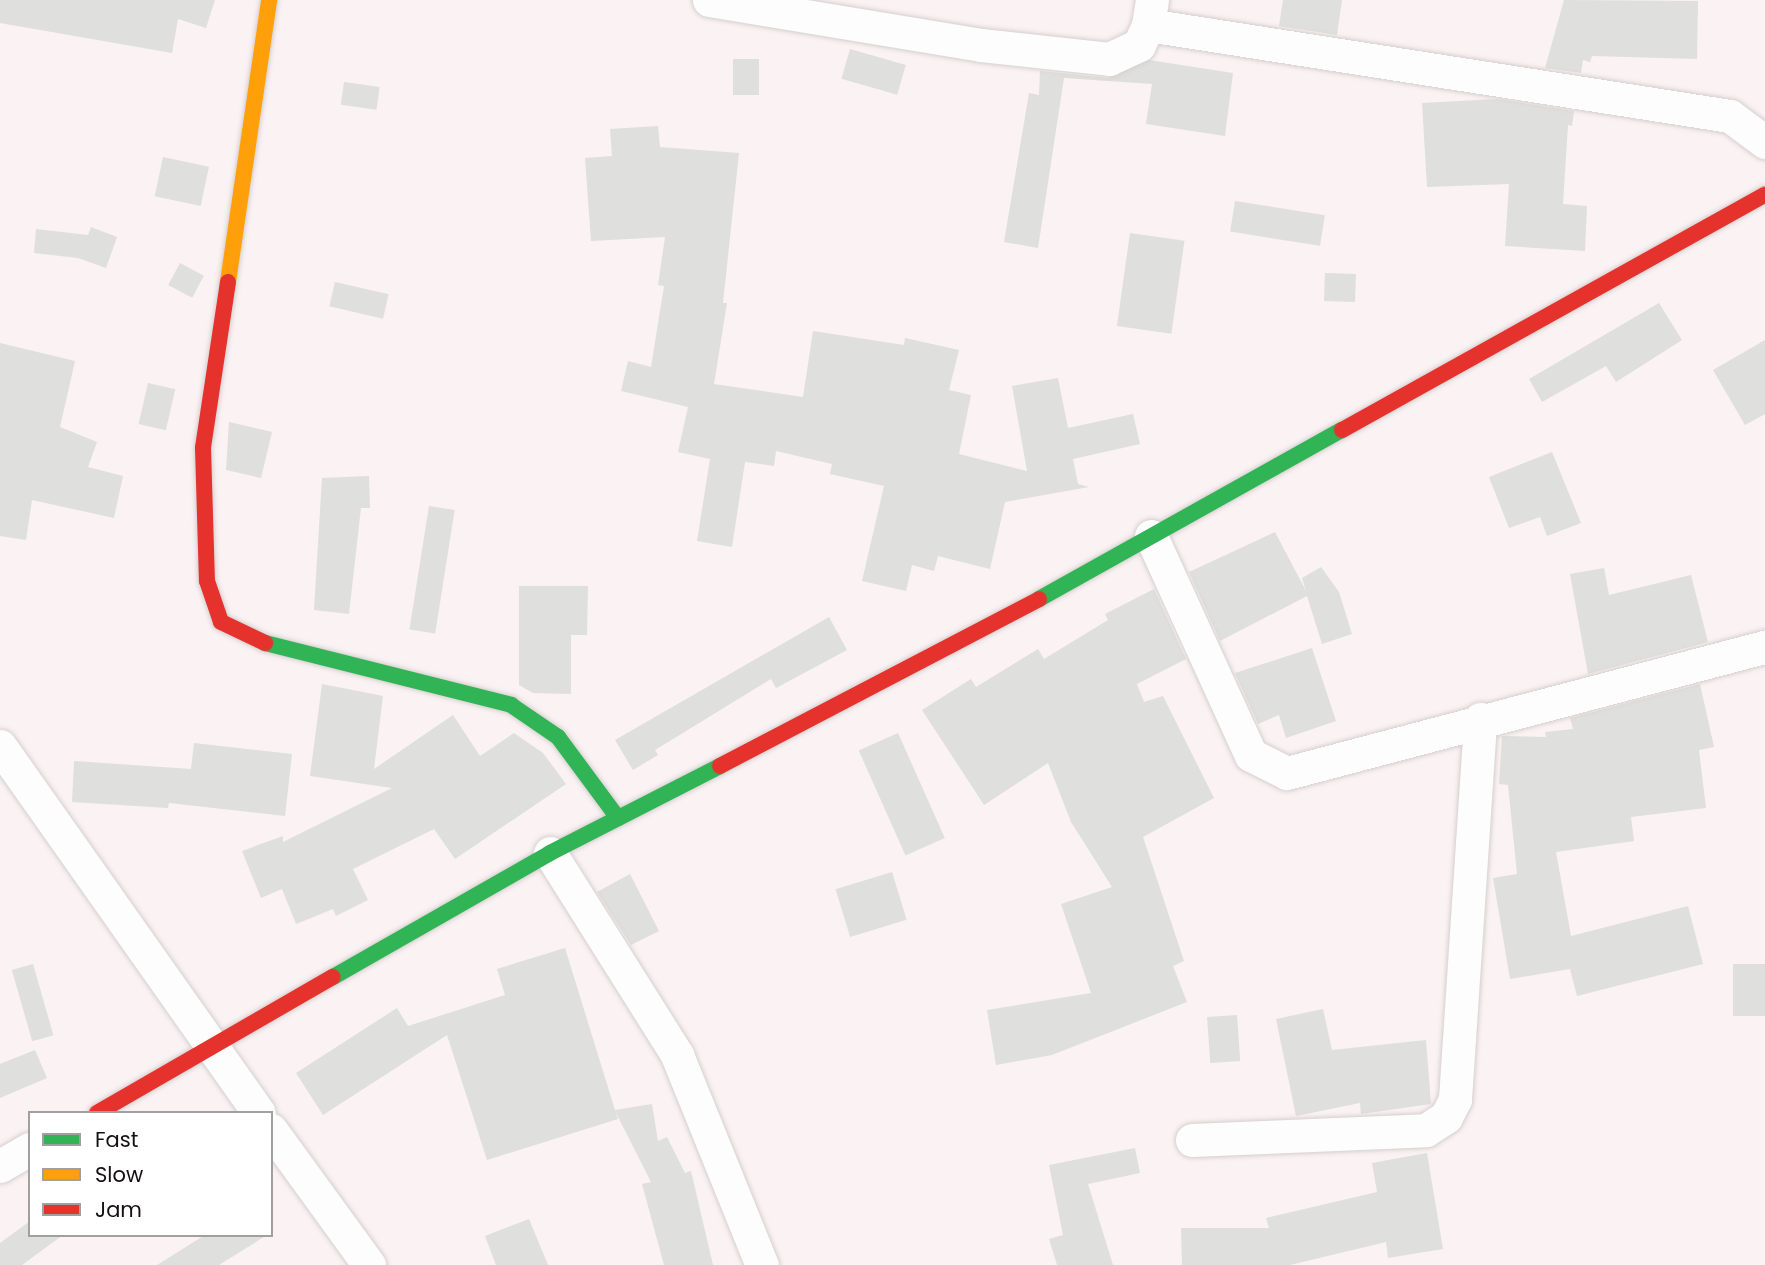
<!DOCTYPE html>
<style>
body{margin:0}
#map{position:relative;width:1765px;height:1265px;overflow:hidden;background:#faf2f3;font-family:Poppins,sans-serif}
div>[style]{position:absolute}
.building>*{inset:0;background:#dfdfdd;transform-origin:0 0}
.roads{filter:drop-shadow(0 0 2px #d6cfcf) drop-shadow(0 0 2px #d6cfcf)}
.street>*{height:33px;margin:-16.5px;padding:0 16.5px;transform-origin:16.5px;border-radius:16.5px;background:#fefdfd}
.fast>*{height:16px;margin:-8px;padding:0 8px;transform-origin:8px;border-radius:8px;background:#30b455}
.slow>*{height:16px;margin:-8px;padding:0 8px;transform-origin:8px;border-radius:8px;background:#ff9f0a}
.jam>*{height:16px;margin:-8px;padding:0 8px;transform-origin:8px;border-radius:8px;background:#e5322d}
span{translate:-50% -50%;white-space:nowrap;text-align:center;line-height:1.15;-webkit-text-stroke:6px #fff;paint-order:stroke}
.legend{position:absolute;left:28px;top:1111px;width:245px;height:126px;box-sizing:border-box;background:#fff;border:2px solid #a19f9f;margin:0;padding:9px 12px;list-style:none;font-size:21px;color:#150f10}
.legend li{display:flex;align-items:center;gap:14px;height:35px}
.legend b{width:35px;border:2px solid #a19f9f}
</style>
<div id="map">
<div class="building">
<i style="clip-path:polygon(0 0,215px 0,206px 28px,178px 19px,172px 53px,0 23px)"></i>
<i style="clip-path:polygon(1283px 0,1342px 0,1337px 35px,1279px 26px)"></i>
<i style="clip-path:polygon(1564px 0,1698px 1px,1697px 59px,1592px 56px,1590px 62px,1583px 60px,1581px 73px,1545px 68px)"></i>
<i style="left:850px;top:49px;width:58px;height:31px;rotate:16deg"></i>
<i style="left:733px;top:59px;width:26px;height:36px"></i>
<i style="clip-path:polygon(1149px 60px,1233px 73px,1225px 136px,1146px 124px,1152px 84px,1064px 78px,1038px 248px,1004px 242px,1029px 93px,1039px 95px,1040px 71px,1108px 78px)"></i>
<i style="left:344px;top:82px;width:36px;height:23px;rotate:8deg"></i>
<i style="clip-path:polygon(1497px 99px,1574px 111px,1572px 126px,1568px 125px,1563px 204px,1587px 206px,1585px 251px,1505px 246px,1509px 184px,1427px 187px,1422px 103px)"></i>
<i style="clip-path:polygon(658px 126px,660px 147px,739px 153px,723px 303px,727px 303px,714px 384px,803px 397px,813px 331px,904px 345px,905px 338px,959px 350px,949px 390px,971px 395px,959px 454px,1027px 471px,1012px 386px,1058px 378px,1068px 428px,1133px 414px,1140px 444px,1073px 459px,1078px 484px,1089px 487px,1005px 502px,990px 569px,938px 556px,934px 571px,912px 565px,906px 591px,862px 581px,884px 486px,830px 474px,832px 464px,776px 451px,774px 466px,745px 462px,732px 547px,697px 541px,710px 459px,678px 452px,688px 407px,621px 391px,628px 361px,651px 367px,664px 286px,658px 285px,665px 237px,591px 241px,585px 158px,612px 156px,610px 129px)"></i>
<i style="left:163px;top:157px;width:47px;height:40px;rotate:12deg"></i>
<i style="left:1235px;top:201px;width:91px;height:31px;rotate:9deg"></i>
<i style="clip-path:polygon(91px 227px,117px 237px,106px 268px,78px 258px,34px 253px,36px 229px,88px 235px)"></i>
<i style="left:1130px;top:233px;width:55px;height:94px;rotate:8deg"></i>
<i style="left:180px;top:263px;width:27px;height:25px;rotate:28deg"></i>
<i style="left:1325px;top:273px;width:31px;height:28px;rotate:2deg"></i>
<i style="left:335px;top:282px;width:55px;height:25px;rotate:13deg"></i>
<i style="clip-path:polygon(1659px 303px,1682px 340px,1616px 382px,1606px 366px,1542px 402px,1529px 379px)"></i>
<i style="clip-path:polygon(1765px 340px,1765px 414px,1745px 425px,1713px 370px)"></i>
<i style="clip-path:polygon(0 343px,75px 361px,60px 427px,97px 442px,88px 467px,123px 476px,114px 518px,32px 500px,26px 540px,0 536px)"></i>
<i style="left:148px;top:383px;width:28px;height:42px;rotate:13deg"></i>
<i style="clip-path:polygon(229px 422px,272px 432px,261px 478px,226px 470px)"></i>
<i style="clip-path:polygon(1552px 452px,1581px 523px,1547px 536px,1540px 517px,1509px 528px,1489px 477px)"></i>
<i style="clip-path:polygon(369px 476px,370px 508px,361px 508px,349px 614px,314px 610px,322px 478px)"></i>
<i style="left:429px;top:506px;width:26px;height:125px;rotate:9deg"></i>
<i style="clip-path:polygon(1275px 532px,1306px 591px,1302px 578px,1321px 567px,1339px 592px,1352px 634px,1322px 644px,1307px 596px,1220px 641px,1189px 572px)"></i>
<i style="clip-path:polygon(1604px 568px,1609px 595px,1691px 575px,1708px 642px,1588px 674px,1570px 574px)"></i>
<i style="clip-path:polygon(519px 586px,588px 586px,587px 635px,571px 635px,571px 694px,533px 693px,519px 685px)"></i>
<i style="clip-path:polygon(1154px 589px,1186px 659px,1137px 684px,1144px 702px,1163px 696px,1214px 798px,1143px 837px,1184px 961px,1173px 966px,1187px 1002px,1052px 1055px,996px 1065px,987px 1010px,1091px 993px,1061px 904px,1112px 887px,1071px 822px,1048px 763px,984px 805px,922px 710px,971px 679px,976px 687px,1038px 649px,1044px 659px,1108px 620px,1105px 614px)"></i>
<i style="clip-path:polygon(829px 617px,847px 650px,776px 688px,771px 679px,655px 750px,658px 755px,633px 770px,615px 740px)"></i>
<i style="clip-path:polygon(1312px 648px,1336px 721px,1286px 738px,1279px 715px,1258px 724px,1235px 673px)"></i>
<i style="clip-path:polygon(322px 684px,383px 696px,374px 769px,453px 715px,480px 756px,514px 733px,543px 753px,566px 784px,455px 859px,434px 829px,353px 869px,368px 900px,336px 916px,333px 909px,296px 924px,282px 889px,261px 898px,242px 851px,283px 836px,283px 842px,392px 788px,310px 776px)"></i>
<i style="clip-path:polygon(1700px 684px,1714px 747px,1699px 750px,1706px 808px,1631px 817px,1634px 841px,1556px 852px,1571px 936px,1688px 906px,1703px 964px,1577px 996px,1570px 969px,1510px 979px,1493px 878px,1517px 874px,1508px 785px,1499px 784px,1502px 736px,1546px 737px,1545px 732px,1573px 729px,1570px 718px)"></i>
<i style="left:898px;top:733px;width:115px;height:43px;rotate:66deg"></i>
<i style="clip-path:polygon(194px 743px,292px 754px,285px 816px,169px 803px,168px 808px,72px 802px,74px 761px,191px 769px)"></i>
<i style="left:892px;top:872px;width:50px;height:59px;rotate:73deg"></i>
<i style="clip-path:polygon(630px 874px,659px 931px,631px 945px,597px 892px)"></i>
<i style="clip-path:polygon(565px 948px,615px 1110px,652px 1104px,658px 1141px,667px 1137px,685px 1173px,691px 1171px,713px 1265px,664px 1265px,642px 1184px,651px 1182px,615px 1111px,618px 1119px,487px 1160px,447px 1035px,323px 1115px,296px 1073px,397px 1008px,408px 1026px,505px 995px,497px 969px)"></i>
<i style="left:33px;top:964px;width:74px;height:22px;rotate:74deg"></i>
<i style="left:1765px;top:964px;width:52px;height:32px;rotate:90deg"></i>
<i style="clip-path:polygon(1323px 1009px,1332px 1050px,1426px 1040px,1431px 1104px,1361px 1114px,1360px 1103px,1296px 1116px,1276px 1019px)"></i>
<i style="left:1237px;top:1015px;width:46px;height:30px;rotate:86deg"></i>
<i style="clip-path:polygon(35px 1050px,47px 1078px,0 1098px,0 1064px)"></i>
<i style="clip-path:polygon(1135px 1148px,1140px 1173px,1088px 1184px,1113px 1265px,1057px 1265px,1049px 1239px,1063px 1235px,1049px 1165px)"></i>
<i style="clip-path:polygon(1427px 1153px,1443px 1249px,1388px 1258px,1386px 1242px,1290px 1265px,1182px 1265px,1181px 1228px,1269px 1228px,1266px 1218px,1377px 1192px,1372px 1163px)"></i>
<i style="clip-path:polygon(529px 1219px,548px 1265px,496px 1265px,485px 1236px)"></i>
<i style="clip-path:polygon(30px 1221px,30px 1235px,63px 1235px,22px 1265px,0 1265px,0 1243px)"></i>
<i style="clip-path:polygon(205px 1235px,267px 1235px,219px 1265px,157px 1265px)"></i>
</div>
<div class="roads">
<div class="street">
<i style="left:709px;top:0;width:276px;rotate:9.4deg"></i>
<i style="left:981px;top:45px;width:129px;rotate:6.2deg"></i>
<i style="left:1109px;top:59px;width:33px;rotate:-25deg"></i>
<i style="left:1139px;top:45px;width:22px;rotate:-66deg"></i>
<i style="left:1152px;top:0;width:25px;rotate:99deg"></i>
<i style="left:1148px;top:25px;width:589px;rotate:8.89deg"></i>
<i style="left:1730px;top:116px;width:44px;rotate:36.6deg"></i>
<i style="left:1151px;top:536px;width:241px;rotate:65.5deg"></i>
<i style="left:1251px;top:755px;width:40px;rotate:26.6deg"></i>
<i style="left:1287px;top:773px;width:494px;rotate:-14.8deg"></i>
<i style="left:0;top:746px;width:449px;rotate:54.8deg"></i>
<i style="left:550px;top:853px;width:239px;rotate:57.8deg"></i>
<i style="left:677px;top:1055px;width:227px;rotate:68deg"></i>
<i style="left:271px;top:1130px;width:167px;rotate:54deg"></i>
<i style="left:1192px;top:1140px;width:234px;rotate:-2.4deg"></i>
<i style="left:1426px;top:1130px;width:24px;rotate:-33deg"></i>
<i style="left:1446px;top:1117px;width:20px;rotate:-63deg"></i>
<i style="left:1455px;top:1099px;width:381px;rotate:-86.2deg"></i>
<i style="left:0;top:1166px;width:34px;rotate:-30deg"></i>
</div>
<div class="fast">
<i style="left:1039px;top:599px;width:347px;rotate:-29.2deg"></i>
<i style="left:265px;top:643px;width:254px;rotate:14.1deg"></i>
<i style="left:511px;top:705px;width:57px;rotate:34.2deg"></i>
<i style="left:558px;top:737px;width:101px;rotate:53.5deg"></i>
<i style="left:333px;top:977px;width:250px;rotate:-29.7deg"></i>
<i style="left:550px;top:853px;width:191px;rotate:-27.1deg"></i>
</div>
<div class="slow">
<i style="left:228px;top:282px;width:285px;rotate:-81.7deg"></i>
</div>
<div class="jam">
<i style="left:228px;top:282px;width:168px;rotate:98.6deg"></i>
<i style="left:203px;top:448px;width:133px;rotate:88.3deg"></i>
<i style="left:207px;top:581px;width:43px;rotate:71.1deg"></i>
<i style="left:221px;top:622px;width:49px;rotate:25.5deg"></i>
<i style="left:1342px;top:430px;width:484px;rotate:-29.1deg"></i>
<i style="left:720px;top:766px;width:360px;rotate:-27.6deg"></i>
<i style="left:97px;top:1113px;width:272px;rotate:-30deg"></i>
</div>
</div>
<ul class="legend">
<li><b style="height:9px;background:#30b455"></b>Fast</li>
<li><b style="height:9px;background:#ff9f0a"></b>Slow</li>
<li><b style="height:9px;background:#e5322d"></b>Jam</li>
</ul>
</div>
